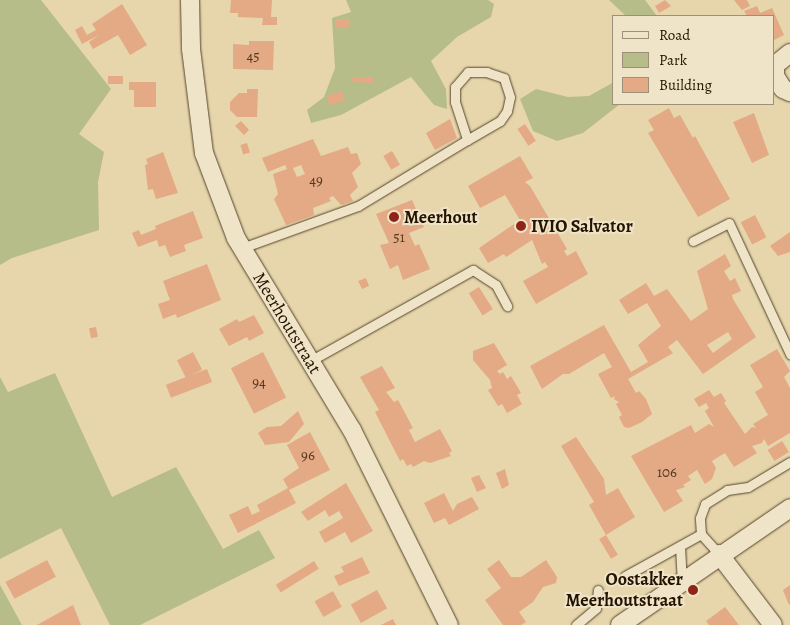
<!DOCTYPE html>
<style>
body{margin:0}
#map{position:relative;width:790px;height:625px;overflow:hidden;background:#e7d6ab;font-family:Alegreya,serif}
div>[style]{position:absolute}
.green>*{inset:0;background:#b7bd88}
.building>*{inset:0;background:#e4a985;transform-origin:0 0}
.roads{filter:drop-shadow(0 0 1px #54442b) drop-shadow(0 0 1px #54442b)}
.lane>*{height:9px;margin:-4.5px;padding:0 4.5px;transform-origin:4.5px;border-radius:4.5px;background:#efe4c8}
.street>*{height:18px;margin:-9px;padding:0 9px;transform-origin:9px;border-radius:9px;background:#efe4c8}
.dots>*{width:14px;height:14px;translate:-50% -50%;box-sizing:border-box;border:2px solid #efe4c8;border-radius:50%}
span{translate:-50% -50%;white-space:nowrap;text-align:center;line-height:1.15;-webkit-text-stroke:4px #efe4c8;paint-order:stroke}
.number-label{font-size:15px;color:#533821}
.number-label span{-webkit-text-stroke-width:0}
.poi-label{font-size:18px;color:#231300;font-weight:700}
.left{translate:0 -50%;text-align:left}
.right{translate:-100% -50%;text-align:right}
.street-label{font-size:18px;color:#231300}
.legend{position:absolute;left:612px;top:15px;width:162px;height:90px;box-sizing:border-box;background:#efe4c8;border:1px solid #9d9078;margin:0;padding:6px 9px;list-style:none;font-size:15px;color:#231300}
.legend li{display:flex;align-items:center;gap:10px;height:25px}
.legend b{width:25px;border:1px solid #9d9078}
</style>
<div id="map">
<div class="green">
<i style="clip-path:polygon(0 0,41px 0,111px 89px,79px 134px,104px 152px,98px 182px,99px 230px,12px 258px,0 265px)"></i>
<i style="clip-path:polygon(346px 0,488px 0,494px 4px,491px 17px,457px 37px,431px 61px,446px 89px,447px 109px,434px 105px,411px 77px,341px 115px,311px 123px,307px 110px,324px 97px,335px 68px,332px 18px,351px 12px)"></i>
<i style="clip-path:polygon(609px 0,645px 0,657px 16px,626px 16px)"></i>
<i style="clip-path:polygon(614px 82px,614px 104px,620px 104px,583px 133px,557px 141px,533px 131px,520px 99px,536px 89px,568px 97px,589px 96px)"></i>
<i style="clip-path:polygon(55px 373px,112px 497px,176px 467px,223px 549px,259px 530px,275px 558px,140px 625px,110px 625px,61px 528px,0 559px,0 377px,8px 392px)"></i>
<i style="clip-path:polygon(0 585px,22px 625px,0 625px)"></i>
</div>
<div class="building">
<i style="clip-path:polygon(231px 0,272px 0,271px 17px,277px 17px,277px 25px,262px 25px,263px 18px,238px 17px,238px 13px,230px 13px)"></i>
<i style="clip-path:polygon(665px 0,671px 6px,659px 13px,655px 6px)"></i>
<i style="clip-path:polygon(734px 0,747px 0,750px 6px,742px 10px)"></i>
<i style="clip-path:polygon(122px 4px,147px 45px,130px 55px,118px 35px,93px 49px,89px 42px,99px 35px,82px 44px,75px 30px,82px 26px,87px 35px,96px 30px,92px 24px)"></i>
<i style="clip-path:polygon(757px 6px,760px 13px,772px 8px,784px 35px,774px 40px,774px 16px,747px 16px,744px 11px)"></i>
<i style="left:335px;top:19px;width:15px;height:9px"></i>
<i style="clip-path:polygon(249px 41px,274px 41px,273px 70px,233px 69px,233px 44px,249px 45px)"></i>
<i style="left:108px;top:76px;width:15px;height:8px"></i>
<i style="clip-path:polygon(352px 77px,373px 77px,373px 83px,352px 82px)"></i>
<i style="clip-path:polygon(129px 82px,156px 82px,156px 107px,134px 107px,134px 90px,129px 90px)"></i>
<i style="clip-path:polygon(247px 89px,258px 89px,257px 117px,237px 117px,230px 110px,230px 102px,239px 93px,247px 93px)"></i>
<i style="left:342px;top:91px;width:10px;height:16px;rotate:73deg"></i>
<i style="clip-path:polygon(669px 108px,674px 118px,680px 115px,693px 138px,695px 136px,730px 199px,698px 217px,648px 133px,654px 130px,648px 120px)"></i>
<i style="clip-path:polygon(754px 113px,769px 155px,752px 163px,733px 122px)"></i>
<i style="clip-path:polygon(450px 119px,457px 138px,435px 150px,426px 133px)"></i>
<i style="clip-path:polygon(241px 121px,249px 130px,244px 135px,235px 126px)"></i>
<i style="left:525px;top:124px;width:20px;height:9px;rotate:57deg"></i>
<i style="clip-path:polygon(evenodd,313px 139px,321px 156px,348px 147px,351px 154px,357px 153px,361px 164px,352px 173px,358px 187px,350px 195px,353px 201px,341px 205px,333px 196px,329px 198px,331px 201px,313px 208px,314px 215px,286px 225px,274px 199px,278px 194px,273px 174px,287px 169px,285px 165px,268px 172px,262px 158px,313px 139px,301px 165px,305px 174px,297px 177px,293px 168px,301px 165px)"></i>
<i style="left:247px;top:143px;width:10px;height:7px;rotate:73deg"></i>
<i style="left:392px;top:151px;width:16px;height:10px;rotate:60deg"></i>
<i style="clip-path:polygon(163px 152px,178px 193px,156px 199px,153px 189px,148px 190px,145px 165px,148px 164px,146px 159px)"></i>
<i style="clip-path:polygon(520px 156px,533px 178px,525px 182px,530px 186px,567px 249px,564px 251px,567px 256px,576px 251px,588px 274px,536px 304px,523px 281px,548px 267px,545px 262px,542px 264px,532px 240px,506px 257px,504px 254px,488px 263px,479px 248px,520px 220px,505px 195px,480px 208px,468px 186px)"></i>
<i style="clip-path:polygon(412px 200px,424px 227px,409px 233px,415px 246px,419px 244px,430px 269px,403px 280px,398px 265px,390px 269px,380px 245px,389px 243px,376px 214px)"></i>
<i style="clip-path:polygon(193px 211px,203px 238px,184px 245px,186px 251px,170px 257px,165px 245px,159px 247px,157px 240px,138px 247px,132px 233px,139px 230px,141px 235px,156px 229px,155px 226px)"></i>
<i style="left:755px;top:215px;width:25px;height:16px;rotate:63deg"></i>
<i style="clip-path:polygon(790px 232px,790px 252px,778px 256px,770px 246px)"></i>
<i style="clip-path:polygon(evenodd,725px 254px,731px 266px,724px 271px,730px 281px,735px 278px,741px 291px,732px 295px,733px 299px,756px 337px,703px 374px,677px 340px,668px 347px,673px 353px,628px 379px,636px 393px,639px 391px,646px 399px,652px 414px,642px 422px,629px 428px,624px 427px,619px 417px,622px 415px,616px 404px,619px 402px,614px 399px,615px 396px,611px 398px,598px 374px,612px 367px,604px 353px,569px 374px,563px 374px,542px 389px,530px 366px,604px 325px,631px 372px,648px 362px,638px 345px,661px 326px,647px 303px,628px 314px,619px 300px,646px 283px,654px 296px,667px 289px,691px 321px,708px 309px,697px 271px,725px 254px,728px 332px,732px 339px,713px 353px,707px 345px,728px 332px)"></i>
<i style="clip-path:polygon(207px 264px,221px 300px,177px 318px,176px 314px,163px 319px,158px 304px,170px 300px,163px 281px)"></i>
<i style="clip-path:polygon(366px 278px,369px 286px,362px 289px,358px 281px)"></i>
<i style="left:479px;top:287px;width:26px;height:12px;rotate:58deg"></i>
<i style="clip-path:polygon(254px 315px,264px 333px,249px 341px,247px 337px,229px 346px,219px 329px,237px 319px,239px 322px)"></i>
<i style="left:96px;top:327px;width:10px;height:7px;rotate:79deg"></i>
<i style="clip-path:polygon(494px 343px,507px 365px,497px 371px,500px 374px,503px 372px,507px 379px,511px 376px,521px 393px,517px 395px,522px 404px,507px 413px,502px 404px,498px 406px,488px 390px,492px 388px,490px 380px,473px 360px,473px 351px)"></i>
<i style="clip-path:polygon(777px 349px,790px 371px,784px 377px,790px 388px,790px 433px,768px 446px,764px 439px,762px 443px,752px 446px,757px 453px,734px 467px,725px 453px,712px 461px,716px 468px,712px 479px,705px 484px,697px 470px,688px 476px,691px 480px,683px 485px,685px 487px,676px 490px,683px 501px,664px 512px,631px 456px,691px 425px,695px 433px,709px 424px,714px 427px,705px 411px,709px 408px,706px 403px,699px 407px,694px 399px,709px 390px,714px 397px,721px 393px,726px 401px,724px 403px,745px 434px,752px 427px,756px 428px,753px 424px,768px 415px,755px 392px,763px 387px,750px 365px)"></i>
<i style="left:193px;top:352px;width:20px;height:18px;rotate:63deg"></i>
<i style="left:263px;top:352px;width:51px;height:36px;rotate:63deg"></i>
<i style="clip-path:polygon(382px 366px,395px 388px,386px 392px,394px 402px,398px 400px,413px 428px,409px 430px,415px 442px,440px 429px,452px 451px,449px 453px,451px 456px,430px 463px,424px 461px,413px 467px,411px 464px,407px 466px,403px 459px,400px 461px,375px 412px,379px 410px,360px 377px)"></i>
<i style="left:207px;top:369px;width:14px;height:44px;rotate:69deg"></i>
<i style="clip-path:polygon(298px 411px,304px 424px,289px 442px,265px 445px,258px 433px,267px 427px,281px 426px)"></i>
<i style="clip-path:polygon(310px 432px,330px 470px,289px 490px,283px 479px,299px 468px,287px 445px)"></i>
<i style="clip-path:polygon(576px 437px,604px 479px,606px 495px,618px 488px,635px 517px,606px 535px,589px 505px,594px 502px,561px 446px)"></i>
<i style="left:782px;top:441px;width:13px;height:17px;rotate:58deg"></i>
<i style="clip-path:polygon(505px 469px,509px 485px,502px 489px,496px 473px)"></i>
<i style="clip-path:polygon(479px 475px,486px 488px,477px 492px,471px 478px)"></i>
<i style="clip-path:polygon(346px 483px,373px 531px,351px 543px,345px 532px,325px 543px,319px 532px,343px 518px,339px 511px,329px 517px,325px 510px,308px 521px,301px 512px)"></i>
<i style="clip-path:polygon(288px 488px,296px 503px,238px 533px,229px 515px,248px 506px,252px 515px,260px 511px,257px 505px)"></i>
<i style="clip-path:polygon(444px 493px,453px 511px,457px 504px,472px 497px,479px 509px,449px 525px,445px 518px,434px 523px,424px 503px)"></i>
<i style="left:606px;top:535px;width:23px;height:8px;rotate:59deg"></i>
<i style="clip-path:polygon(362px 557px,370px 573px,339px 586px,334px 576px,344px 572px,341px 567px)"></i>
<i style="left:47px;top:560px;width:19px;height:47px;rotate:62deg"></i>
<i style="clip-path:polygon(499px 560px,511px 577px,521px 577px,546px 560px,557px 577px,556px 583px,543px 587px,533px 602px,519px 612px,526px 622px,521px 625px,503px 625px,485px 600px,501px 588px,487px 569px)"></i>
<i style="left:314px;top:561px;width:9px;height:45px;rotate:58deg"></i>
<i style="clip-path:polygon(790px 585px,790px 604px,789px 605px,783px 590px)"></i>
<i style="left:377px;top:590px;width:21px;height:30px;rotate:61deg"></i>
<i style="left:333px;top:591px;width:18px;height:21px;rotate:61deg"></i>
<i style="clip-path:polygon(73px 605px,81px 625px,37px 625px)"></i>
<i style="clip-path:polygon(725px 607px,739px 625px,709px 625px,706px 621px)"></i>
<i style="clip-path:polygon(393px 619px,396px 625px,381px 625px)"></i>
</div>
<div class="roads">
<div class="lane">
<i style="left:693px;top:241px;width:40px;rotate:-26.6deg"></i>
<i style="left:729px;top:223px;width:145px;rotate:65deg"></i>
<i style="left:242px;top:248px;width:123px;rotate:-19.9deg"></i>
<i style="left:358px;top:206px;width:127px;rotate:-31.2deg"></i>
<i style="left:467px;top:140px;width:38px;rotate:-30deg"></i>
<i style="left:500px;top:121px;width:12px;rotate:-55deg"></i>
<i style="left:507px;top:111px;width:14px;rotate:-78deg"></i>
<i style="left:510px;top:97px;width:20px;rotate:-108deg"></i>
<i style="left:504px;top:78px;width:18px;rotate:-161deg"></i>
<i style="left:487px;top:72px;width:19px;rotate:180deg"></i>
<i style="left:468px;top:72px;width:20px;rotate:131deg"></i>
<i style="left:455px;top:87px;width:15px;rotate:90deg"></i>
<i style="left:455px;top:102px;width:40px;rotate:72deg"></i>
<i style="left:310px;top:361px;width:187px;rotate:-29.2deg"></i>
<i style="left:473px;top:270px;width:27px;rotate:33deg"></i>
<i style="left:496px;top:285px;width:24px;rotate:62deg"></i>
<i style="left:680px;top:546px;width:34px;rotate:87deg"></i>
<i style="left:719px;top:554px;width:27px;rotate:-132deg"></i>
<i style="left:701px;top:534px;width:16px;rotate:-94deg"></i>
<i style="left:700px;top:518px;width:15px;rotate:-70deg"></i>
<i style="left:705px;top:504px;width:26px;rotate:-32deg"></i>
<i style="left:727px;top:490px;width:21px;rotate:-8deg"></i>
<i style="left:748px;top:487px;width:49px;rotate:-30.8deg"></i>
<i style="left:625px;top:576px;width:87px;rotate:-28.9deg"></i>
<i style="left:576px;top:625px;width:26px;rotate:-40deg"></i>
<i style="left:596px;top:608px;width:18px;rotate:-84deg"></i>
</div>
<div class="street">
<i style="left:190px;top:0;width:49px;rotate:88.8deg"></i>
<i style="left:191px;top:49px;width:105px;rotate:82.9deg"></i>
<i style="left:204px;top:153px;width:91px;rotate:69.4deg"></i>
<i style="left:236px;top:238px;width:224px;rotate:58.9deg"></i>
<i style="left:352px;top:430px;width:218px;rotate:63.6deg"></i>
<i style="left:790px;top:53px;width:19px;rotate:141deg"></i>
<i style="left:775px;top:65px;width:11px;rotate:90deg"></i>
<i style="left:775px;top:76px;width:15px;rotate:58deg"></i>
<i style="left:783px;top:89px;width:8px;rotate:23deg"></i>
<i style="left:719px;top:554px;width:89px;rotate:52.7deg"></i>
<i style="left:620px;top:625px;width:206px;rotate:-34.5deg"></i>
</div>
</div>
<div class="dots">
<i style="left:394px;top:217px;background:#8f2418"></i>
<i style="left:521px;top:226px;background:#8f2418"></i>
<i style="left:693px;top:590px;background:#8f2418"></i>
</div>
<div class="number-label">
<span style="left:253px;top:57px">45</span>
<span style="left:316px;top:181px">49</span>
<span style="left:399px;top:238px">51</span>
<span style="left:259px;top:383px">94</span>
<span style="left:308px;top:456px">96</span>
<span style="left:667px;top:473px">106</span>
</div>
<div class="poi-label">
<span class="left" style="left:404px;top:217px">Meerhout</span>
<span class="left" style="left:531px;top:226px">IVIO Salvator</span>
<span class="right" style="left:683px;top:590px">Oostakker<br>Meerhoutstraat</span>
</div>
<div class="street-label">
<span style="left:287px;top:323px;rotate:59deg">Meerhoutstraat</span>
</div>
<ul class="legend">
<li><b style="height:6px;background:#efe4c8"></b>Road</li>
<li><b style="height:14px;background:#b7bd88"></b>Park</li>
<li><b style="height:14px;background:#e4a985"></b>Building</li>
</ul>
</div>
